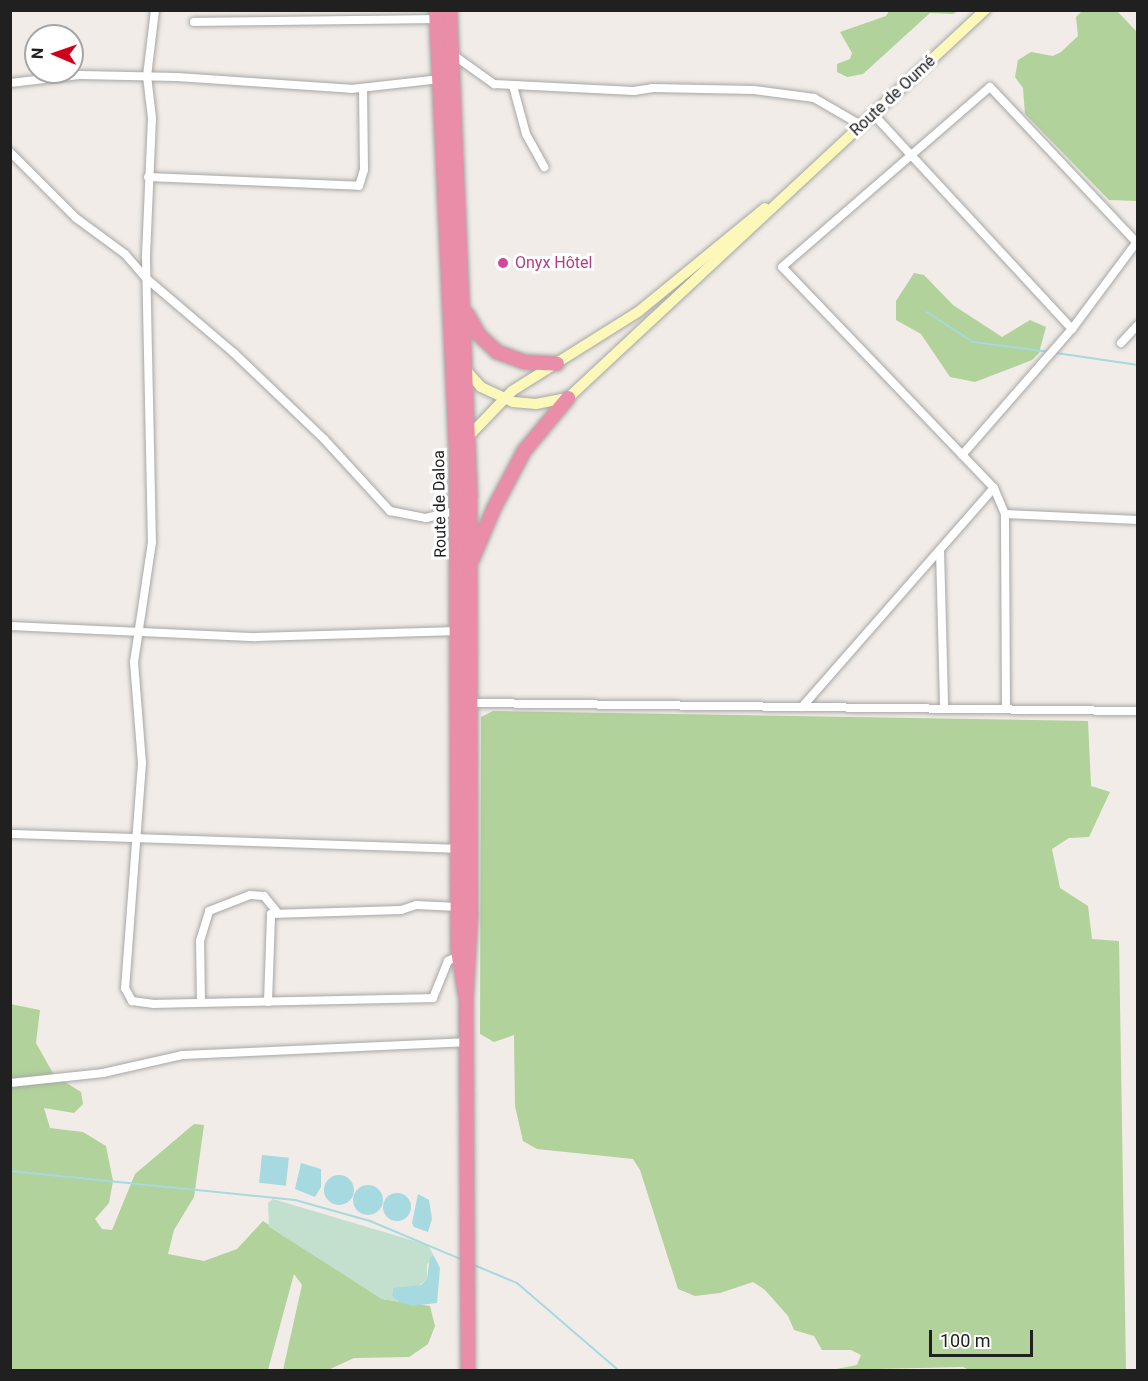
<!DOCTYPE html>
<meta charset="utf-8">
<style>
body{margin:0}
#map{position:relative;width:1148px;height:1381px;overflow:hidden;background:#f1ece7;font-family:Roboto,sans-serif}
div>[style]{position:absolute}
.forest>*{inset:0;background:#b1d29a}
.wetland>*{inset:0;background:#c3e0cf}
.water>*{inset:0;background:#a6d9e0;transform-origin:0 0}
.round{border-radius:50%}
.stream>*{height:2px;margin:-1px;padding:0 1px;transform-origin:1px;border-radius:1px;background:#a6d9e0}
.roads{filter:drop-shadow(0 0 2px #a7a7a7) drop-shadow(0 0 2px #a7a7a7)}
.street>*{height:8px;margin:-4px;padding:0 4px;transform-origin:4px;border-radius:4px;background:#fff}
.secondary>*{height:10px;margin:-5px;padding:0 5px;transform-origin:5px;border-radius:5px;background:#fcf8ba}
.highway>*{height:14px;margin:-7px;padding:0 7px;transform-origin:7px;border-radius:7px;background:#ea8da9}
.dots>*{width:16px;height:16px;translate:-50% -50%;box-sizing:border-box;border:3px solid #fff;border-radius:50%}
span{translate:-50% -50%;white-space:nowrap;text-align:center;line-height:1.15;-webkit-text-stroke:6px #fff;paint-order:stroke}
.street-label{font-size:16px;color:#202020}
.hotel-label{font-size:16px;color:#b23c85}
.left{translate:0 -50%;text-align:left}
.frame{position:absolute;inset:0;border:12px solid #202020;pointer-events:none}
.north{position:absolute;left:24px;top:24px;width:60px;height:60px;box-sizing:border-box;background:#fff;border:2px solid #a6a6a6;border-radius:50%;rotate:272deg;font-size:16px;font-weight:700;line-height:24px;text-align:center;color:#202020}
.north::after{content:'';display:block;margin:auto;width:21px;height:27px;background:#d10018;clip-path:polygon(50% 0,100% 100%,50% 72%,0 100%)}
.scale{position:absolute;left:929px;top:1330px;width:104px;height:27px;box-sizing:border-box;border:3px solid #202020;border-top:0;padding-left:8px;font-size:18px;line-height:21px;white-space:nowrap;color:#202020;-webkit-text-stroke:4px #fff;paint-order:stroke}
</style>
<div id="map">
<div class="forest">
<i style="clip-path:polygon(1083px 10px,1117px 11px,1137px 32px,1137px 201px,1109px 200px,1025px 114px,1023px 88px,1015px 77px,1018px 60px,1031px 52px,1053px 56px,1061px 52px,1078px 36px,1076px 17px)"></i>
<i style="clip-path:polygon(889px 11px,958px 11px,953px 14px,930px 13px,863px 74px,847px 77px,837px 72px,837px 64px,850px 59px,852px 53px,840px 32px,886px 16px)"></i>
<i style="clip-path:polygon(914px 273px,924px 275px,953px 305px,1002px 337px,1030px 320px,1046px 327px,1039px 353px,1032px 360px,975px 382px,950px 377px,921px 334px,896px 320px,896px 301px)"></i>
<i style="clip-path:polygon(493px 711px,1088px 721px,1091px 786px,1110px 792px,1089px 837px,1069px 838px,1052px 849px,1060px 888px,1088px 906px,1092px 939px,1119px 941px,1126px 1370px,969px 1370px,963px 1367px,831px 1370px,857px 1365px,861px 1355px,851px 1350px,822px 1350px,814px 1336px,794px 1330px,788px 1316px,765px 1290px,753px 1282px,720px 1293px,695px 1296px,678px 1289px,640px 1170px,633px 1159px,537px 1149px,523px 1141px,515px 1106px,514px 1035px,494px 1042px,480px 1034px,481px 717px)"></i>
<i style="clip-path:polygon(10px 1004px,40px 1010px,36px 1043px,54px 1075px,81px 1092px,83px 1104px,74px 1113px,44px 1108px,50px 1128px,83px 1132px,106px 1146px,113px 1181px,109px 1203px,95px 1219px,102px 1229px,112px 1230px,135px 1174px,194px 1124px,204px 1125px,194px 1197px,174px 1230px,168px 1254px,204px 1261px,237px 1249px,263px 1221px,382px 1299px,430px 1306px,435px 1326px,428px 1344px,409px 1357px,354px 1358px,328px 1370px,283px 1370px,302px 1285px,294px 1274px,268px 1370px,11px 1370px)"></i>
</div>
<div class="wetland">
<i style="clip-path:polygon(273px 1199px,428px 1245px,434px 1256px,427px 1265px,427px 1279px,416px 1288px,393px 1288px,392px 1296px,399px 1302px,382px 1299px,269px 1227px,268px 1203px)"></i>
</div>
<div class="water">
<i style="left:262px;top:1155px;width:27px;height:28px;rotate:6deg"></i>
<i style="clip-path:polygon(301px 1163px,321px 1169px,321px 1187px,315px 1197px,295px 1189px)"></i>
<i class="round" style="left:324px;top:1175px;width:30px;height:30px"></i>
<i class="round" style="left:353px;top:1185px;width:30px;height:30px"></i>
<i class="round" style="left:383px;top:1193px;width:28px;height:28px"></i>
<i style="clip-path:polygon(418px 1194px,429px 1200px,432px 1219px,428px 1232px,414px 1227px,412px 1223px)"></i>
<i style="clip-path:polygon(434px 1256px,440px 1268px,437px 1303px,412px 1306px,399px 1302px,392px 1296px,393px 1288px,421px 1285px,427px 1279px,430px 1257px)"></i>
</div>
<div class="stream">
<i style="left:927px;top:312px;width:55px;rotate:33.1deg"></i>
<i style="left:973px;top:342px;width:78px;rotate:7.4deg"></i>
<i style="left:1056px;top:353px;width:83px;rotate:8.3deg"></i>
<i style="left:10px;top:1171px;width:286px;rotate:5.8deg"></i>
<i style="left:295px;top:1200px;width:78px;rotate:15.6deg"></i>
<i style="left:370px;top:1221px;width:101px;rotate:22.8deg"></i>
<i style="left:474px;top:1265px;width:47px;rotate:22.7deg"></i>
<i style="left:517px;top:1283px;width:133px;rotate:40.7deg"></i>
</div>
<div class="roads">
<div class="street">
<i style="left:155px;top:10px;width:66px;rotate:96.9deg"></i>
<i style="left:147px;top:76px;width:42px;rotate:83.2deg"></i>
<i style="left:152px;top:118px;width:140px;rotate:92.5deg"></i>
<i style="left:146px;top:258px;width:284px;rotate:88.8deg"></i>
<i style="left:152px;top:542px;width:121px;rotate:98.5deg"></i>
<i style="left:134px;top:662px;width:101px;rotate:85.5deg"></i>
<i style="left:142px;top:763px;width:226px;rotate:94.3deg"></i>
<i style="left:125px;top:988px;width:15px;rotate:62deg"></i>
<i style="left:132px;top:1001px;width:22px;rotate:8deg"></i>
<i style="left:154px;top:1004px;width:279px;rotate:-1.2deg"></i>
<i style="left:433px;top:998px;width:40px;rotate:-68deg"></i>
<i style="left:448px;top:961px;width:11px;rotate:-27deg"></i>
<i style="left:194px;top:22px;width:242px;rotate:-0.7deg"></i>
<i style="left:452px;top:54px;width:52px;rotate:35.5deg"></i>
<i style="left:494px;top:84px;width:140px;rotate:2.9deg"></i>
<i style="left:634px;top:91px;width:18px;rotate:-9deg"></i>
<i style="left:652px;top:88px;width:102px;rotate:1.1deg"></i>
<i style="left:754px;top:90px;width:61px;rotate:7.6deg"></i>
<i style="left:814px;top:98px;width:54px;rotate:29.9deg"></i>
<i style="left:10px;top:83px;width:70px;rotate:-6.5deg"></i>
<i style="left:80px;top:75px;width:97px;rotate:1.2deg"></i>
<i style="left:177px;top:77px;width:174px;rotate:3.9deg"></i>
<i style="left:351px;top:89px;width:90px;rotate:-6.4deg"></i>
<i style="left:513px;top:86px;width:50px;rotate:74.8deg"></i>
<i style="left:526px;top:134px;width:38px;rotate:61deg"></i>
<i style="left:873px;top:114px;width:293px;rotate:47.2deg"></i>
<i style="left:10px;top:152px;width:93px;rotate:45deg"></i>
<i style="left:76px;top:218px;width:61px;rotate:36.3deg"></i>
<i style="left:125px;top:254px;width:33px;rotate:49deg"></i>
<i style="left:147px;top:279px;width:114px;rotate:40.4deg"></i>
<i style="left:234px;top:353px;width:124px;rotate:43.7deg"></i>
<i style="left:324px;top:439px;width:98px;rotate:47.5deg"></i>
<i style="left:390px;top:511px;width:37px;rotate:11deg"></i>
<i style="left:426px;top:518px;width:32px;rotate:-14deg"></i>
<i style="left:148px;top:177px;width:211px;rotate:2.4deg"></i>
<i style="left:359px;top:186px;width:17px;rotate:-73deg"></i>
<i style="left:364px;top:170px;width:82px;rotate:-90.7deg"></i>
<i style="left:1121px;top:343px;width:25px;rotate:-47deg"></i>
<i style="left:962px;top:455px;width:167px;rotate:-48.9deg"></i>
<i style="left:1072px;top:329px;width:107px;rotate:-53.3deg"></i>
<i style="left:1005px;top:514px;width:133px;rotate:2.6deg"></i>
<i style="left:940px;top:550px;width:158px;rotate:88.5deg"></i>
<i style="left:10px;top:626px;width:246px;rotate:2.6deg"></i>
<i style="left:256px;top:637px;width:202px;rotate:-1.7deg"></i>
<i style="left:471px;top:703px;width:667px;rotate:0.69deg"></i>
<i style="left:802px;top:707px;width:291px;rotate:-48.8deg"></i>
<i style="left:1006px;top:709px;width:195px;rotate:-90.3deg"></i>
<i style="left:1005px;top:514px;width:28px;rotate:-113deg"></i>
<i style="left:994px;top:488px;width:306px;rotate:-133.8deg"></i>
<i style="left:782px;top:267px;width:275px;rotate:-40.9deg"></i>
<i style="left:990px;top:87px;width:216px;rotate:46.7deg"></i>
<i style="left:10px;top:834px;width:448px;rotate:1.9deg"></i>
<i style="left:201px;top:1002px;width:61px;rotate:-90.9deg"></i>
<i style="left:200px;top:941px;width:31px;rotate:-73deg"></i>
<i style="left:209px;top:911px;width:44px;rotate:-21.3deg"></i>
<i style="left:250px;top:895px;width:14px;rotate:4deg"></i>
<i style="left:264px;top:896px;width:21px;rotate:51deg"></i>
<i style="left:268px;top:1002px;width:88px;rotate:-88deg"></i>
<i style="left:271px;top:914px;width:130px;rotate:-1.8deg"></i>
<i style="left:401px;top:910px;width:16px;rotate:-18deg"></i>
<i style="left:416px;top:905px;width:42px;rotate:2.7deg"></i>
<i style="left:10px;top:1083px;width:94px;rotate:-6.1deg"></i>
<i style="left:103px;top:1073px;width:81px;rotate:-12.8deg"></i>
<i style="left:182px;top:1055px;width:284px;rotate:-2.6deg"></i>
</div>
<div class="secondary">
<i style="left:464px;top:368px;width:25px;rotate:48deg"></i>
<i style="left:481px;top:387px;width:35px;rotate:25deg"></i>
<i style="left:513px;top:402px;width:23px;rotate:5deg"></i>
<i style="left:536px;top:404px;width:33px;rotate:-11deg"></i>
<i style="left:568px;top:398px;width:570px;rotate:-42.94deg"></i>
<i style="left:465px;top:440px;width:68px;rotate:-46.2deg"></i>
<i style="left:512px;top:391px;width:149px;rotate:-32.1deg"></i>
<i style="left:638px;top:312px;width:164px;rotate:-39.3deg"></i>
</div>
<div class="highway">
<i style="left:436px;top:10px;width:443px;rotate:87.4deg"></i>
<i style="left:456px;top:453px;width:497px;rotate:89.8deg"></i>
<i style="left:458px;top:950px;width:45px;rotate:81deg"></i>
<i style="left:450px;top:10px;width:487px;rotate:87.6deg"></i>
<i style="left:470px;top:497px;width:417px;rotate:89.9deg"></i>
<i style="left:471px;top:914px;width:83px;rotate:93.4deg"></i>
<i style="left:466px;top:997px;width:373px;rotate:89.7deg"></i>
<i style="left:467px;top:314px;width:24px;rotate:60deg"></i>
<i style="left:479px;top:335px;width:25px;rotate:43deg"></i>
<i style="left:497px;top:352px;width:29px;rotate:20deg"></i>
<i style="left:524px;top:362px;width:33px;rotate:3deg"></i>
<i style="left:472px;top:560px;width:56px;rotate:-67.1deg"></i>
<i style="left:494px;top:508px;width:64px;rotate:-62.2deg"></i>
<i style="left:524px;top:451px;width:69px;rotate:-50.3deg"></i>
</div>
</div>
<div class="dots">
<i style="left:503px;top:263px;background:#d1479c"></i>
</div>
<div class="street-label">
<span style="left:893px;top:96px;rotate:-43deg">Route de Oumé</span>
<span style="left:440px;top:504px;rotate:-91deg">Route de Daloa</span>
</div>
<div class="hotel-label">
<span class="left" style="left:515px;top:263px">Onyx Hôtel</span>
</div>
<div class="frame"></div>
<div class="north">N</div>
<div class="scale">100 m</div>
</div>
